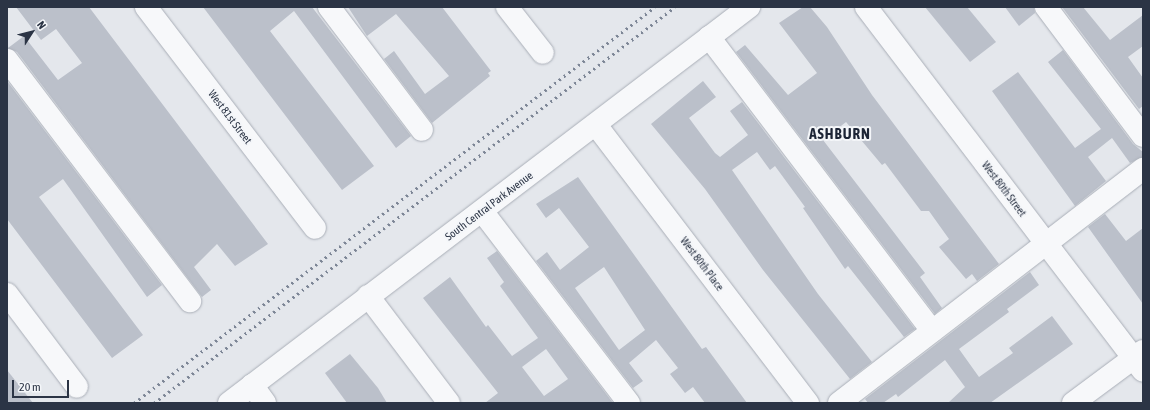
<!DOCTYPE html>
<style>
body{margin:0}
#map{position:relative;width:1150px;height:410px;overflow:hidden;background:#e4e7ec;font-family:"Asap Condensed",sans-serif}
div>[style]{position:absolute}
.building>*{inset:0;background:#bbc0ca}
.roads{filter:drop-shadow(0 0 1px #a9aeb7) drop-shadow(0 0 1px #a9aeb7)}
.minor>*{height:22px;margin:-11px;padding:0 11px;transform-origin:11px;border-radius:11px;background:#f7f8fa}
.rail>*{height:3px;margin-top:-1.5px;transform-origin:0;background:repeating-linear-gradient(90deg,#7d8696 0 2px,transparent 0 6px)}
span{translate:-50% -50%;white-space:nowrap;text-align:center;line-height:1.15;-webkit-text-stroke:4px #f4f6f9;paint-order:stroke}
.street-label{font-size:11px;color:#2b3445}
.district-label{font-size:15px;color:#1d2536;font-weight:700;letter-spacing:1px}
.frame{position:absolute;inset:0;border:8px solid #2b3445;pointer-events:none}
.north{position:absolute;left:12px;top:12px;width:40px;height:40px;-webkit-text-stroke:3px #f4f6f9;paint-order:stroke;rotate:54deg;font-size:11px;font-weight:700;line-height:16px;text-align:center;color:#2b3445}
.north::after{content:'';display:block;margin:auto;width:14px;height:18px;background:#2b3445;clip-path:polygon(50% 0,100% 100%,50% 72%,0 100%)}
.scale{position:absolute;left:12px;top:380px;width:57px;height:18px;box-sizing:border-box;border:2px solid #2b3445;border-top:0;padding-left:5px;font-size:12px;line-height:14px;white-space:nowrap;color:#2b3445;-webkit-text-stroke:3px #f4f6f9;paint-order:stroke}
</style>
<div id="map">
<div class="building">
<i style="clip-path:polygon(16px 7px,89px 7px,268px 244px,235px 266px,217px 244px,194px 267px,211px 290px,202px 297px,17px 52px,8px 48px,24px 36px,58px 80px,82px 63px,56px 29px,41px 40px)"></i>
<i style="clip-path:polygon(203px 7px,312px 7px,411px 136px,396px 148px,294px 11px,270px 31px,374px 166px,342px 190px)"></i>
<i style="clip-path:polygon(348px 7px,442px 7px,491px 71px,488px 73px,490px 76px,432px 123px,384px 59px,394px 51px,425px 94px,449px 76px,396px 14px,367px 36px)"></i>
<i style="clip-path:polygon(803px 7px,810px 7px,827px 27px,872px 95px,999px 264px,977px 281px,972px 274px,966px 279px,939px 247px,949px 239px,929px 211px,921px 211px,885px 163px,882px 165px,846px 122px,823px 140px,925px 273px,920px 277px,942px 308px,935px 314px,736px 52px,745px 45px,788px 95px,817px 73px,779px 23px)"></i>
<i style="clip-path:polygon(925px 7px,967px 7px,996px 42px,970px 62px)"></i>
<i style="clip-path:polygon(1005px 7px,1034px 7px,1035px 13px,1019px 26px)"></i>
<i style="clip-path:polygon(1062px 7px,1083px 7px,1110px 40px,1143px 15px,1143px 46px,1128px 57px,1143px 78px,1143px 106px,1139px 109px)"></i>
<i style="clip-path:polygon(1063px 50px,1133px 144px,1143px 152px,1143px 157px,1130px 163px,1112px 138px,1088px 157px,1106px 181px,1075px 206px,992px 91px,1018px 72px,1075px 148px,1101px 129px,1048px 62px)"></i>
<i style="clip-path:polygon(7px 81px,162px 285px,147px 297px,63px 179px,39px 197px,143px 335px,112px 358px,7px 219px)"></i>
<i style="clip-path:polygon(703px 81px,716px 97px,689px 118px,715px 153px,720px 157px,748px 135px,730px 111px,742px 102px,915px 329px,904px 337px,848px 266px,845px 269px,803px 208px,805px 207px,775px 166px,770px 170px,757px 152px,732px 170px,818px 294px,872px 362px,850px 379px,763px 270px,705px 189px,651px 124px)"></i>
<i style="clip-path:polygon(evenodd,578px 177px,702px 349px,706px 347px,747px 403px,705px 403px,693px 387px,685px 393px,670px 374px,678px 368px,656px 340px,629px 363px,643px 381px,633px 388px,536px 261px,547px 252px,560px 270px,589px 247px,559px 208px,546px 218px,536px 204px,578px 177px,604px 267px,645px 330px,619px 350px,575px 288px,604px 267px)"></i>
<i style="clip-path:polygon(1105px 214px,1126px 241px,1143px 228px,1143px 304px,1088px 227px)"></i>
<i style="clip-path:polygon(evenodd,497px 251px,613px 403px,485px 403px,498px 393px,423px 298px,450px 277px,486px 327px,488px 325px,512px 356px,538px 338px,500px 286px,504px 282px,487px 258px,497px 251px,546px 349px,568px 379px,544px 396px,522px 367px,546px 349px)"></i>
<i style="clip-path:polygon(1030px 272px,1039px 285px,1007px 309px,1009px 312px,959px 349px,979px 377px,1013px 353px,1009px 348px,1052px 316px,1073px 344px,990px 403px,948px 403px,965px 387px,945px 360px,898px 397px,896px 394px,883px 403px,868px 403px,865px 399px)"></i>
<i style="clip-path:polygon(350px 354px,378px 388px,387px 403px,347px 403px,325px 373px)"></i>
<i style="clip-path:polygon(7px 370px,33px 403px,7px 403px)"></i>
</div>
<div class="roads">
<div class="minor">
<i style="left:146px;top:7px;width:278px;rotate:52.6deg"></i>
<i style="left:329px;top:7px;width:154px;rotate:52.9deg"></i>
<i style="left:507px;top:7px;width:58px;rotate:52deg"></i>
<i style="left:866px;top:7px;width:457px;rotate:52.7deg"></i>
<i style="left:1046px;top:7px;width:161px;rotate:53.1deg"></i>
<i style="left:709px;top:37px;width:369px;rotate:52.8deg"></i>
<i style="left:7px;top:60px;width:303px;rotate:52.8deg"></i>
<i style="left:596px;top:125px;width:350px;rotate:52.7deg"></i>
<i style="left:482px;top:211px;width:242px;rotate:52.6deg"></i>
<i style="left:7px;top:294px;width:116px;rotate:53deg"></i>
<i style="left:368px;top:296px;width:134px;rotate:52.9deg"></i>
<i style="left:252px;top:385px;width:22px;rotate:54deg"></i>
<i style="left:229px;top:403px;width:654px;rotate:-37.29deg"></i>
<i style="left:839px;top:403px;width:384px;rotate:-37.6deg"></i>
<i style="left:1073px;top:403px;width:87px;rotate:-36.6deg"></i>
</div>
</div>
<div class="rail">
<i style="left:134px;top:403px;width:654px;rotate:-37.24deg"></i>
<i style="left:154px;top:403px;width:654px;rotate:-37.24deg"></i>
</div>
<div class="street-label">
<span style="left:230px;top:117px;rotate:53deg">West 81st Street</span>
<span style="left:1004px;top:189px;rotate:53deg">West 80th Street</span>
<span style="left:489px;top:206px;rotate:-37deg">South Central Park Avenue</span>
<span style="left:702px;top:264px;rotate:53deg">West 80th Place</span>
</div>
<div class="district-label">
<span style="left:840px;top:134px">ASHBURN</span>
</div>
<div class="frame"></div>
<div class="north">N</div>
<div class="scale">20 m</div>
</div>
